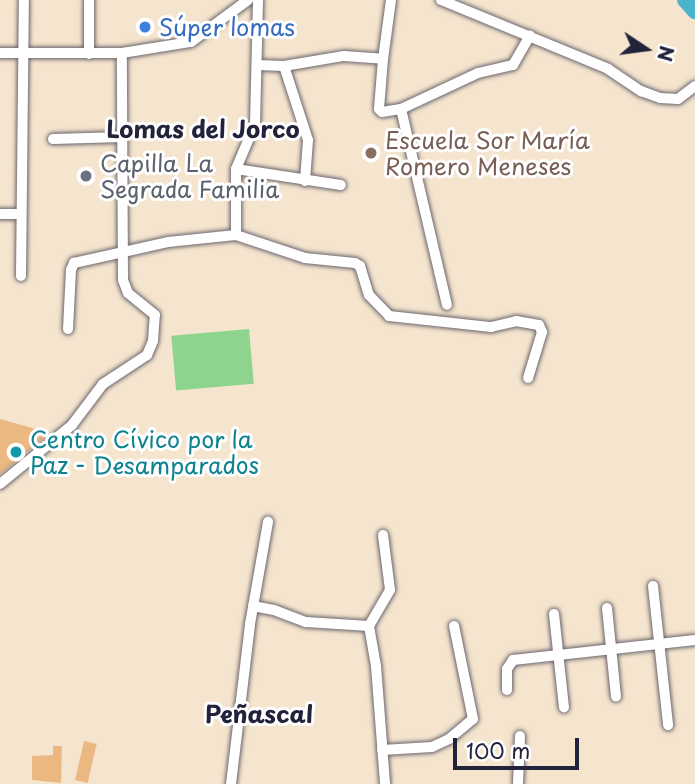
<!DOCTYPE html>
<meta charset="utf-8">
<style>
body{margin:0}
#map{position:relative;width:695px;height:784px;overflow:hidden;background:#f5e5ce;font-family:"Playpen Sans",sans-serif}
div>[style]{position:absolute}
.green>*{inset:0;background:#8fd48e;transform-origin:0 0}
.river>*{height:16px;margin:-8px;padding:0 8px;transform-origin:8px;border-radius:8px;background:#4cb4ca}
.building>*{inset:0;background:#ecb882;transform-origin:0 0}
.roads{filter:drop-shadow(0 0 2px #6c666e) drop-shadow(0 0 2px #6c666e)}
.minor>*{height:10px;margin:-5px;padding:0 5px;transform-origin:5px;border-radius:5px;background:#fff}
.dots>*{width:19px;height:19px;translate:-50% -50%;box-sizing:border-box;border:4px solid #fff;border-radius:50%}
span{translate:-50% -50%;white-space:nowrap;text-align:center;line-height:1.15;-webkit-text-stroke:6px #fff;paint-order:stroke}
.shop-label{font-size:23px;color:#366cbe}
.left{translate:0 -50%;text-align:left}
.education-label{font-size:23px;color:#785e54}
.worship-label{font-size:23px;color:#5b616d}
.culture-label{font-size:23px;color:#0d838f}
.neighbourhood-label{font-size:24px;color:#22223b;font-weight:700}
.north{position:absolute;left:611px;top:14px;width:70px;height:70px;-webkit-text-stroke:5px #fff;paint-order:stroke;rotate:103deg;font-size:19px;font-weight:700;line-height:28px;text-align:center;color:#22223b}
.north::after{content:'';display:block;margin:auto;width:24px;height:32px;background:#22223b;clip-path:polygon(50% 0,100% 100%,50% 72%,0 100%)}
.scale{position:absolute;left:453px;top:738px;width:126px;height:32px;box-sizing:border-box;border:4px solid #22223b;border-top:0;padding-left:9px;font-size:21px;line-height:24px;white-space:nowrap;color:#22223b;-webkit-text-stroke:5px #fff;paint-order:stroke}
</style>
<div id="map">
<div class="green">
<i style="left:249px;top:329px;width:55px;height:78px;rotate:85deg"></i>
</div>
<div class="river">
<i style="left:685px;top:0;width:15px;rotate:48deg"></i>
</div>
<div class="building">
<i style="clip-path:polygon(0 419px,50px 433px,0 474px)"></i>
<i style="left:84px;top:741px;width:13px;height:40px;rotate:13deg"></i>
<i style="clip-path:polygon(53px 746px,62px 746px,61px 783px,32px 780px,32px 756px,53px 755px)"></i>
</div>
<div class="roads">
<div class="minor">
<i style="left:89px;top:0;width:54px;rotate:90deg"></i>
<i style="left:391px;top:0;width:60px;rotate:97.7deg"></i>
<i style="left:383px;top:59px;width:50px;rotate:94.6deg"></i>
<i style="left:379px;top:109px;width:4px;rotate:45deg"></i>
<i style="left:382px;top:112px;width:19px;rotate:-9deg"></i>
<i style="left:401px;top:109px;width:85px;rotate:-25.1deg"></i>
<i style="left:478px;top:73px;width:36px;rotate:-13deg"></i>
<i style="left:513px;top:65px;width:34px;rotate:-60deg"></i>
<i style="left:441px;top:0;width:181px;rotate:22.4deg"></i>
<i style="left:608px;top:69px;width:40px;rotate:34deg"></i>
<i style="left:641px;top:91px;width:20px;rotate:20deg"></i>
<i style="left:660px;top:98px;width:18px;rotate:3deg"></i>
<i style="left:678px;top:99px;width:21px;rotate:-37deg"></i>
<i style="left:0;top:53px;width:122px"></i>
<i style="left:122px;top:53px;width:70px;rotate:-9.1deg"></i>
<i style="left:191px;top:42px;width:71px;rotate:-36.4deg"></i>
<i style="left:257px;top:65px;width:27px;rotate:2deg"></i>
<i style="left:284px;top:66px;width:61px;rotate:-9.5deg"></i>
<i style="left:344px;top:56px;width:39px;rotate:4deg"></i>
<i style="left:284px;top:66px;width:78px;rotate:72deg"></i>
<i style="left:308px;top:140px;width:41px;rotate:94.2deg"></i>
<i style="left:401px;top:109px;width:201px;rotate:76.8deg"></i>
<i style="left:53px;top:139px;width:70px;rotate:-1.6deg"></i>
<i style="left:236px;top:169px;width:106px;rotate:8.7deg"></i>
<i style="left:0;top:214px;width:21px"></i>
<i style="left:236px;top:235px;width:66px;rotate:-90deg"></i>
<i style="left:236px;top:169px;width:49px;rotate:-67.1deg"></i>
<i style="left:255px;top:124px;width:124px;rotate:-88.6deg"></i>
<i style="left:21px;top:276px;width:276px;rotate:-89.4deg"></i>
<i style="left:68px;top:329px;width:59px;rotate:-87.1deg"></i>
<i style="left:71px;top:270px;width:8px;rotate:-67deg"></i>
<i style="left:74px;top:263px;width:96px;rotate:-12.6deg"></i>
<i style="left:168px;top:242px;width:68px;rotate:-5.9deg"></i>
<i style="left:236px;top:235px;width:73px;rotate:18.4deg"></i>
<i style="left:305px;top:258px;width:50px;rotate:5.7deg"></i>
<i style="left:355px;top:263px;width:6px;rotate:31deg"></i>
<i style="left:360px;top:266px;width:30px;rotate:73deg"></i>
<i style="left:369px;top:295px;width:29px;rotate:46deg"></i>
<i style="left:389px;top:316px;width:103px;rotate:6.2deg"></i>
<i style="left:491px;top:327px;width:26px;rotate:-13deg"></i>
<i style="left:516px;top:321px;width:23px;rotate:10deg"></i>
<i style="left:539px;top:325px;width:8px;rotate:67deg"></i>
<i style="left:542px;top:332px;width:48px;rotate:106.9deg"></i>
<i style="left:0;top:484px;width:93px;rotate:-39.3deg"></i>
<i style="left:72px;top:425px;width:51px;rotate:-52.9deg"></i>
<i style="left:103px;top:384px;width:53px;rotate:-33.4deg"></i>
<i style="left:147px;top:355px;width:15px;rotate:-67deg"></i>
<i style="left:153px;top:341px;width:26px;rotate:-86deg"></i>
<i style="left:155px;top:315px;width:35px;rotate:-141deg"></i>
<i style="left:128px;top:293px;width:14px;rotate:-111deg"></i>
<i style="left:123px;top:280px;width:227px;rotate:-90.3deg"></i>
<i style="left:383px;top:535px;width:55px;rotate:82.7deg"></i>
<i style="left:390px;top:590px;width:42px;rotate:120.3deg"></i>
<i style="left:369px;top:626px;width:41px;rotate:80.1deg"></i>
<i style="left:376px;top:666px;width:118px;rotate:85.6deg"></i>
<i style="left:653px;top:586px;width:140px;rotate:83.8deg"></i>
<i style="left:253px;top:606px;width:21px;rotate:11deg"></i>
<i style="left:274px;top:610px;width:34px;rotate:21deg"></i>
<i style="left:306px;top:622px;width:63px;rotate:3.6deg"></i>
<i style="left:607px;top:608px;width:89px;rotate:84.2deg"></i>
<i style="left:554px;top:614px;width:94px;rotate:83.9deg"></i>
<i style="left:507px;top:690px;width:21px;rotate:-90deg"></i>
<i style="left:507px;top:669px;width:11px;rotate:-56deg"></i>
<i style="left:513px;top:660px;width:183px;rotate:-6.3deg"></i>
<i style="left:382px;top:750px;width:50px;rotate:-3.4deg"></i>
<i style="left:432px;top:747px;width:19px;rotate:-25deg"></i>
<i style="left:449px;top:739px;width:31px;rotate:-40deg"></i>
<i style="left:473px;top:719px;width:95px;rotate:-101.5deg"></i>
<i style="left:231px;top:784px;width:161px;rotate:-83.2deg"></i>
<i style="left:250px;top:624px;width:104px;rotate:-80deg"></i>
<i style="left:518px;top:784px;width:48px;rotate:-87.6deg"></i>
</div>
</div>
<div class="dots">
<i style="left:145px;top:27px;background:#3f7fe0"></i>
<i style="left:371px;top:153px;background:#8d6e63"></i>
<i style="left:86px;top:176px;background:#6b7280"></i>
<i style="left:16px;top:452px;background:#0f9aa8"></i>
</div>
<div class="shop-label">
<span class="left" style="left:159px;top:27px">Súper lomas</span>
</div>
<div class="education-label">
<span class="left" style="left:385px;top:153px">Escuela Sor María<br>Romero Meneses</span>
</div>
<div class="worship-label">
<span class="left" style="left:100px;top:176px">Capilla La<br>Segrada Familia</span>
</div>
<div class="culture-label">
<span class="left" style="left:30px;top:452px">Centro Cívico por la<br>Paz - Desamparados</span>
</div>
<div class="neighbourhood-label">
<span style="left:203px;top:129px">Lomas del Jorco</span>
<span style="left:259px;top:714px">Peñascal</span>
</div>
<div class="north">N</div>
<div class="scale">100 m</div>
</div>
